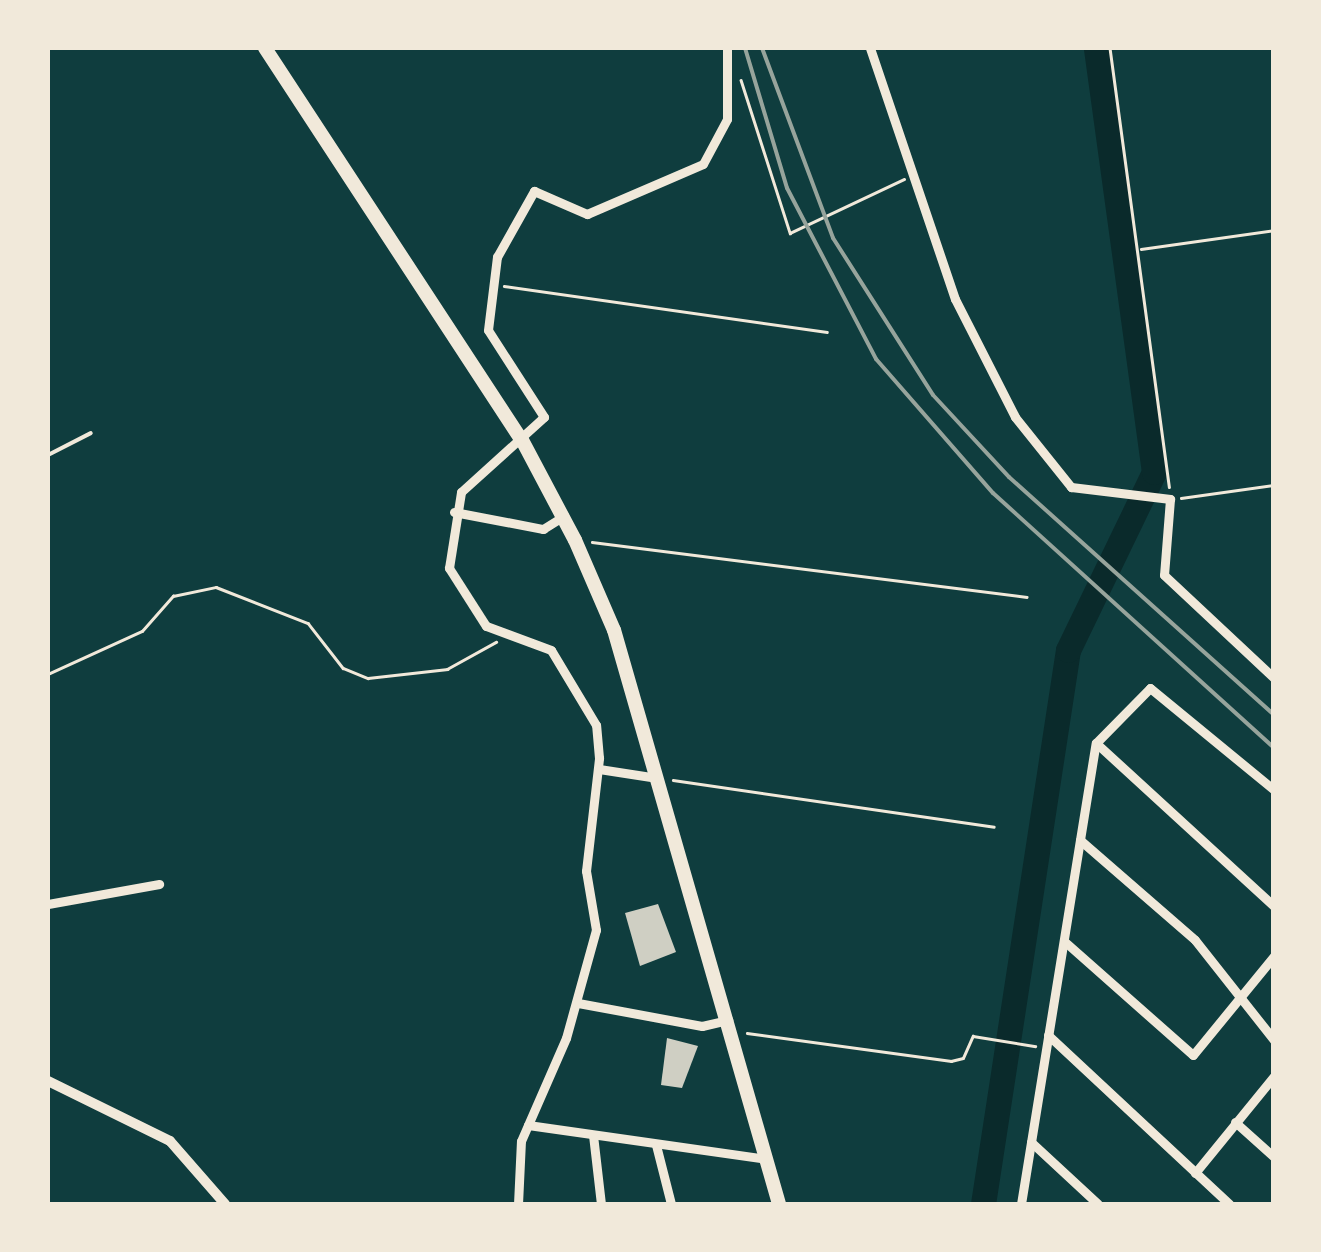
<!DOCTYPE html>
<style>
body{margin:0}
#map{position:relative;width:1321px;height:1252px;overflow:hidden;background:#0f3d3e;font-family:"Roboto Condensed",sans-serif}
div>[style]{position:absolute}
.river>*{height:25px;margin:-12.5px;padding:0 12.5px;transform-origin:12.5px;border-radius:12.5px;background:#0a2a2b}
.building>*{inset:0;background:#cfcfc3}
.path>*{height:2.5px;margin:-1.25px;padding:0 1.25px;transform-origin:1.25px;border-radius:1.25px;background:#f1e9da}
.service>*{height:4px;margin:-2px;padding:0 2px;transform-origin:2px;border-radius:2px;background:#f1e9da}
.minor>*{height:9px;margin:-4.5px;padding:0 4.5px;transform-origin:4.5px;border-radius:4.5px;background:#f1e9da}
.tertiary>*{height:10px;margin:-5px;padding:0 5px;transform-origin:5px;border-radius:5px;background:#f1e9da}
.trunk>*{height:14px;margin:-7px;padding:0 7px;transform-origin:7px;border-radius:7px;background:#f1e9da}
.rail>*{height:4px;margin:-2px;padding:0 2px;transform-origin:2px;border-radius:2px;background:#97a49c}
span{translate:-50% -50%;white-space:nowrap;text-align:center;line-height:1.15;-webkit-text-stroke:10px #f1e9da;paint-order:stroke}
.frame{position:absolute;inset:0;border:50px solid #f1e9da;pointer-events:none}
</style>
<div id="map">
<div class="river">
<i style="left:983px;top:1204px;width:560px;rotate:-81.28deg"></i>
<i style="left:1068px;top:650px;width:198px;rotate:-64.2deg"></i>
<i style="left:1154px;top:472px;width:428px;rotate:-97.8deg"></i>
</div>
<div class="building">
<i style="clip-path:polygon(658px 904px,676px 952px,640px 966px,625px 913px)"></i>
<i style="clip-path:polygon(667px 1038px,698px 1046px,682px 1088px,661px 1085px)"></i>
</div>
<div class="path">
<i style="left:1110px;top:48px;width:443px;rotate:82.3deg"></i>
<i style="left:741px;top:80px;width:161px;rotate:72.2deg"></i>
<i style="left:790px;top:233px;width:126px;rotate:-25.3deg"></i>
<i style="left:1141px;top:249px;width:134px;rotate:-8.1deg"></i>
<i style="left:504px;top:286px;width:326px;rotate:8.1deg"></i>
<i style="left:1181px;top:498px;width:94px;rotate:-8deg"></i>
<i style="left:592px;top:542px;width:438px;rotate:7.2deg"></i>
<i style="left:48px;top:674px;width:103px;rotate:-24.6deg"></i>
<i style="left:142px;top:631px;width:47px;rotate:-48.5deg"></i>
<i style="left:173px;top:596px;width:44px;rotate:-11.8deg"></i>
<i style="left:216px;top:587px;width:99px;rotate:21.4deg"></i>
<i style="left:308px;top:623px;width:57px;rotate:52.1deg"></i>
<i style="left:343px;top:668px;width:27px;rotate:22deg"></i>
<i style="left:368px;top:678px;width:80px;rotate:-6.5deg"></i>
<i style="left:447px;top:669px;width:56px;rotate:-28.9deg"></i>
<i style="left:673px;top:780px;width:324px;rotate:8.3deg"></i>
<i style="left:747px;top:1033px;width:206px;rotate:7.8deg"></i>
<i style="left:951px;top:1061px;width:12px;rotate:-14deg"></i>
<i style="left:963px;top:1058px;width:24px;rotate:-66deg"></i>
<i style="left:973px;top:1036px;width:63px;rotate:9.2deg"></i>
</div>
<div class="service">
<i style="left:48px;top:455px;width:48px;rotate:-27.1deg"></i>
</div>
<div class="minor">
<i style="left:870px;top:48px;width:265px;rotate:71.3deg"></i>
<i style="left:955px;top:299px;width:132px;rotate:63deg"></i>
<i style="left:1015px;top:417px;width:90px;rotate:51.3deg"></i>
<i style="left:1071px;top:487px;width:100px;rotate:6.9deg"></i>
<i style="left:1170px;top:499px;width:76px;rotate:94.5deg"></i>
<i style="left:1164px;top:575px;width:151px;rotate:43.1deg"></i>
<i style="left:454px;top:512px;width:91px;rotate:10.8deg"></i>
<i style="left:543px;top:529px;width:25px;rotate:-32deg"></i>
<i style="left:1096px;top:743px;width:241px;rotate:42.5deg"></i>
<i style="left:599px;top:769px;width:59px;rotate:8.8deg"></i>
<i style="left:1080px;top:840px;width:152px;rotate:41deg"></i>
<i style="left:1195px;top:940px;width:127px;rotate:51.7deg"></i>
<i style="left:48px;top:904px;width:113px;rotate:-10.2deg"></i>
<i style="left:1064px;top:941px;width:172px;rotate:41.5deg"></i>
<i style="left:1193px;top:1055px;width:128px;rotate:-50.7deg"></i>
<i style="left:578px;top:1003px;width:126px;rotate:10.5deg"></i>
<i style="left:702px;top:1026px;width:27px;rotate:-13deg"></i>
<i style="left:1048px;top:1035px;width:248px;rotate:43deg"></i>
<i style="left:1235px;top:1122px;width:52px;rotate:41.9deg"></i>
<i style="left:528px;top:1125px;width:240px;rotate:8.1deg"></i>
<i style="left:593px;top:1135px;width:69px;rotate:83.4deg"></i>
<i style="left:1031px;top:1142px;width:91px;rotate:42.8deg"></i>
<i style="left:656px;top:1145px;width:61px;rotate:75.7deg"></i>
<i style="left:1195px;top:1173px;width:125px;rotate:-50.8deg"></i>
<i style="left:518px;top:1204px;width:63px;rotate:-87.3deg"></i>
<i style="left:521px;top:1141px;width:112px;rotate:-66.4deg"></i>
<i style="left:566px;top:1038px;width:112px;rotate:-74.5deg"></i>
<i style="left:596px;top:930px;width:60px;rotate:-99.6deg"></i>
<i style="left:586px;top:871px;width:114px;rotate:-83.4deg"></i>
<i style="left:599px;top:758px;width:33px;rotate:-95deg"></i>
<i style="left:596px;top:725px;width:87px;rotate:-121deg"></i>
<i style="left:551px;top:650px;width:69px;rotate:-159.7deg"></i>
<i style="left:486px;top:626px;width:69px;rotate:-122.5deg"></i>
<i style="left:449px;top:568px;width:77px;rotate:-81deg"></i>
<i style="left:461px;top:492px;width:112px;rotate:-42.1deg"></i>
<i style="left:544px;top:417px;width:103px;rotate:-122.8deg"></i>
<i style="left:488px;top:330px;width:74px;rotate:-83deg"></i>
<i style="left:497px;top:257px;width:76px;rotate:-60.7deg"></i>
<i style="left:534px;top:191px;width:58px;rotate:23.5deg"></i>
<i style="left:587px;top:214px;width:126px;rotate:-23.3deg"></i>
<i style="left:703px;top:164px;width:51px;rotate:-61.9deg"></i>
<i style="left:727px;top:119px;width:71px;rotate:-90deg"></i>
<i style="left:1021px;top:1204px;width:467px;rotate:-80.8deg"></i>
<i style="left:1096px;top:743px;width:77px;rotate:-45.5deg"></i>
<i style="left:1150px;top:688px;width:161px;rotate:39.4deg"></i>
</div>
<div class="tertiary">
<i style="left:48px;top:1081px;width:136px;rotate:26.2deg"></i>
<i style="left:170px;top:1141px;width:84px;rotate:48.9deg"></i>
</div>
<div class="trunk">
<i style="left:265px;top:48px;width:469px;rotate:56.8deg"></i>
<i style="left:522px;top:440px;width:113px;rotate:62.1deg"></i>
<i style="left:575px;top:540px;width:98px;rotate:66.6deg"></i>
<i style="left:614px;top:630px;width:597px;rotate:73.96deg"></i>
</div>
<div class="rail">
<i style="left:745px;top:48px;width:146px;rotate:73.3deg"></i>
<i style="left:787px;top:188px;width:193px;rotate:62.5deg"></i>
<i style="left:876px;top:359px;width:178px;rotate:48.9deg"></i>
<i style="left:993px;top:493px;width:379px;rotate:42.2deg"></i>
<i style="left:762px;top:48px;width:203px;rotate:69.5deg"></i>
<i style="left:833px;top:238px;width:186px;rotate:57.5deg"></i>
<i style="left:933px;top:395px;width:112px;rotate:47.2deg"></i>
<i style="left:1009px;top:477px;width:356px;rotate:41.9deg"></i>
</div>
<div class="frame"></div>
</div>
